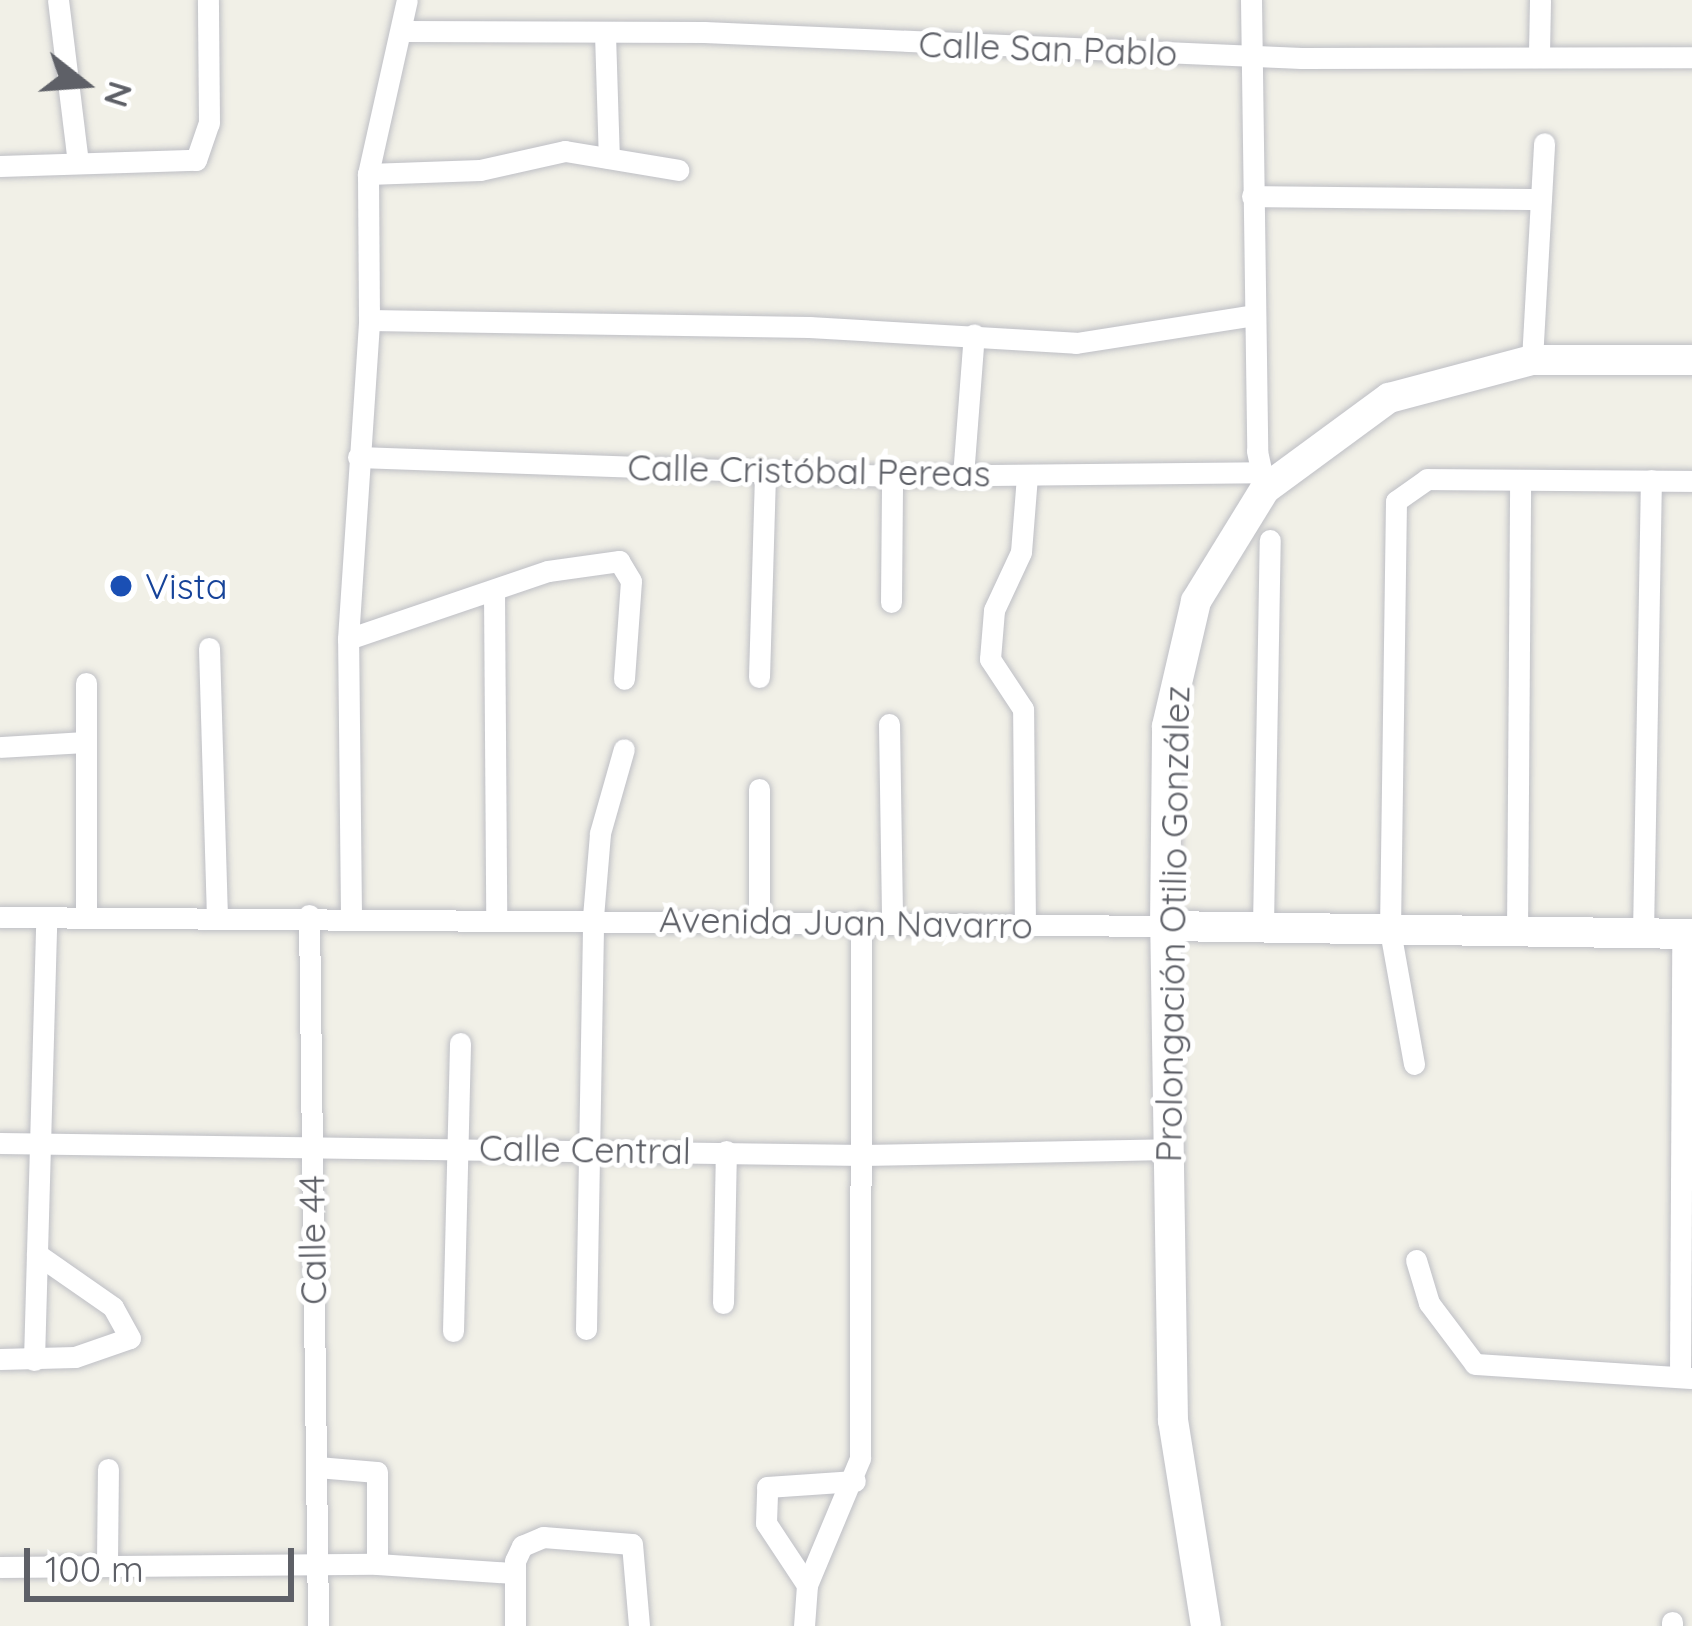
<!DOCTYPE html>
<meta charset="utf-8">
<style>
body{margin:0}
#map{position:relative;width:1692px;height:1626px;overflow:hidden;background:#f1f0e7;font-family:Quicksand,sans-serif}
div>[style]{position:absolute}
.roads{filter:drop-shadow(0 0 3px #bebfc5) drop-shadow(0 0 3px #bebfc5)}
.minor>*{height:21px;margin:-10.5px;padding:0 10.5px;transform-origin:10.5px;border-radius:10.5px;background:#fff}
.secondary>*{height:30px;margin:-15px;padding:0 15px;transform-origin:15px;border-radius:15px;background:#fff}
.dots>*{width:33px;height:33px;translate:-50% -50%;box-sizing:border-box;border:6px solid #fff;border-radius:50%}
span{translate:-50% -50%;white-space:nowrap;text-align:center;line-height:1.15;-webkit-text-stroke:10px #fff;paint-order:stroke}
.street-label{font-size:36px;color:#5e6067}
.transit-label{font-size:36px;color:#164399}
.left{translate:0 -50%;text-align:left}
.north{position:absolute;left:24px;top:24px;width:120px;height:120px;-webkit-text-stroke:9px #fff;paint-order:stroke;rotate:107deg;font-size:33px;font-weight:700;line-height:48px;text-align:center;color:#5e6067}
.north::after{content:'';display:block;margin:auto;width:42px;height:54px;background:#5e6067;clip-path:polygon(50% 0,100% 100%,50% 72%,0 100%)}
.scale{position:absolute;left:24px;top:1548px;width:270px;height:54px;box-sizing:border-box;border:6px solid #5e6067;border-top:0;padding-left:15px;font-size:36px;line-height:42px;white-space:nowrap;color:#5e6067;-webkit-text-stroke:9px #fff;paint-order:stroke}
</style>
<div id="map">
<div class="roads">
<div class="minor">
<i style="left:58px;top:0;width:163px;rotate:83deg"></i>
<i style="left:1251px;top:0;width:451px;rotate:89.2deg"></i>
<i style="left:1257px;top:451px;width:34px;rotate:78deg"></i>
<i style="left:404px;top:31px;width:300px;rotate:0.2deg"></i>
<i style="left:704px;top:32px;width:598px;rotate:2.49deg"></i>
<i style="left:1301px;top:58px;width:391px;rotate:-0.1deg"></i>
<i style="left:605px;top:34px;width:124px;rotate:88.2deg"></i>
<i style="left:1539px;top:53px;width:53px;rotate:-88.9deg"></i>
<i style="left:0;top:166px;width:196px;rotate:-1.8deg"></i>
<i style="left:196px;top:160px;width:39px;rotate:-71deg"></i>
<i style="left:209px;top:123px;width:123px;rotate:-90.5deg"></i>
<i style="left:368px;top:174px;width:112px;rotate:-2deg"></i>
<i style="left:480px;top:170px;width:87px;rotate:-12.6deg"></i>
<i style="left:565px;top:151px;width:115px;rotate:9.5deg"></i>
<i style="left:1252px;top:196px;width:289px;rotate:0.6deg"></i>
<i style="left:369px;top:320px;width:440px;rotate:0.9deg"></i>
<i style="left:809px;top:327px;width:267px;rotate:3.4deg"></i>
<i style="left:1076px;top:343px;width:180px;rotate:-8.9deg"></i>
<i style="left:1532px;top:360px;width:217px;rotate:-86.8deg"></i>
<i style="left:358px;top:457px;width:534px;rotate:2.04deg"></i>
<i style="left:892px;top:476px;width:369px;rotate:-0.6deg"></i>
<i style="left:963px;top:476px;width:142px;rotate:-85.6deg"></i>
<i style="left:494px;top:592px;width:327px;rotate:89.6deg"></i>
<i style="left:891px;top:602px;width:126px;rotate:-89.5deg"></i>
<i style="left:348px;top:639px;width:211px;rotate:-18.8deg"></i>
<i style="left:548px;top:571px;width:72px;rotate:-8deg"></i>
<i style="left:619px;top:561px;width:23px;rotate:59deg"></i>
<i style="left:631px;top:581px;width:98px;rotate:94.1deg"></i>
<i style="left:209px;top:648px;width:268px;rotate:88.3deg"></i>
<i style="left:759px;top:677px;width:206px;rotate:-88.3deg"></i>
<i style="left:86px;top:683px;width:234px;rotate:90deg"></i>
<i style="left:889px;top:724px;width:199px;rotate:89.1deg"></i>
<i style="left:0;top:747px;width:83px;rotate:-3.4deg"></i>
<i style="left:309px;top:915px;width:711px;rotate:89.27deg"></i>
<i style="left:351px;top:915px;width:276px;rotate:-90.6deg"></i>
<i style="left:348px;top:639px;width:320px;rotate:-86.2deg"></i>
<i style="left:369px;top:320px;width:146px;rotate:-90.4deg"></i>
<i style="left:368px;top:174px;width:178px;rotate:-77.4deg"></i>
<i style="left:0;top:917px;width:1165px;rotate:0.44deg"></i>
<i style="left:759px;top:919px;width:130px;rotate:-90deg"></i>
<i style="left:1263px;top:926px;width:386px;rotate:-89deg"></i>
<i style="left:1025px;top:927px;width:218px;rotate:-90.5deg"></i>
<i style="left:1023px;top:709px;width:60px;rotate:-123.4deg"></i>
<i style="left:990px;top:659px;width:49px;rotate:-85.3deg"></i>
<i style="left:994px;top:610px;width:64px;rotate:-65deg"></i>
<i style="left:1021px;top:552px;width:77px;rotate:-85.5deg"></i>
<i style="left:1517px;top:933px;width:451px;rotate:-89.6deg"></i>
<i style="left:1643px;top:934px;width:454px;rotate:-89deg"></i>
<i style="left:1414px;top:1064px;width:136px;rotate:-100.2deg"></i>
<i style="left:1390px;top:930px;width:429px;rotate:-89.2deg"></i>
<i style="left:1396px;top:501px;width:38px;rotate:-35deg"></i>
<i style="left:1427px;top:479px;width:265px;rotate:0.4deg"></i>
<i style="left:0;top:1143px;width:863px;rotate:0.8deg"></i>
<i style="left:863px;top:1155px;width:306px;rotate:-1.1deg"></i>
<i style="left:1416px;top:1260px;width:45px;rotate:73.2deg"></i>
<i style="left:1429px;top:1303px;width:76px;rotate:53deg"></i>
<i style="left:1475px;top:1364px;width:217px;rotate:3.7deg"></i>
<i style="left:723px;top:1303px;width:152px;rotate:-88.9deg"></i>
<i style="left:586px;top:1329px;width:412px;rotate:-89deg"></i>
<i style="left:593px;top:917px;width:84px;rotate:-85.2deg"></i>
<i style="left:600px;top:833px;width:87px;rotate:-74.1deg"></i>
<i style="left:453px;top:1331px;width:288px;rotate:-88.6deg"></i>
<i style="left:0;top:1359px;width:75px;rotate:-1.5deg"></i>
<i style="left:75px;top:1357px;width:58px;rotate:-19.1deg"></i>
<i style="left:130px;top:1338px;width:35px;rotate:-119deg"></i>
<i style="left:113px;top:1307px;width:93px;rotate:-145.1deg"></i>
<i style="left:34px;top:1360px;width:443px;rotate:-88.4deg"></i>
<i style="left:1680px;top:1377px;width:442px;rotate:-89.7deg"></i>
<i style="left:317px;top:1467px;width:60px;rotate:4.8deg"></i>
<i style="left:377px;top:1472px;width:92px;rotate:90deg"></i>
<i style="left:107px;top:1561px;width:92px;rotate:-89.4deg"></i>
<i style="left:0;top:1567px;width:377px;rotate:-0.5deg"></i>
<i style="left:377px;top:1564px;width:134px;rotate:3.8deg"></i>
<i style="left:807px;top:1585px;width:74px;rotate:-123.5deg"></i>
<i style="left:766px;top:1523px;width:36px;rotate:-88deg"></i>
<i style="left:767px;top:1487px;width:88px;rotate:-3.9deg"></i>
<i style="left:515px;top:1626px;width:65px;rotate:-90deg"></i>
<i style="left:515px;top:1561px;width:17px;rotate:-65deg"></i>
<i style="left:522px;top:1546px;width:23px;rotate:-23deg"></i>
<i style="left:543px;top:1537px;width:89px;rotate:4.5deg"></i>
<i style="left:632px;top:1544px;width:82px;rotate:85.1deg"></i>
<i style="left:804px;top:1626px;width:41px;rotate:-85.8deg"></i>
<i style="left:807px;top:1585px;width:138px;rotate:-67.3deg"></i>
<i style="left:860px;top:1458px;width:537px;rotate:-89.89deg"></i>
<i style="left:1672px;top:1626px;width:4px;rotate:-90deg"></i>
</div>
<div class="secondary">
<i style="left:1165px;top:926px;width:527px;rotate:0.87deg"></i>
<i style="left:1206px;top:1626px;width:208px;rotate:-99.1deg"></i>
<i style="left:1173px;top:1421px;width:495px;rotate:-90.9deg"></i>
<i style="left:1165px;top:926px;width:200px;rotate:-89.4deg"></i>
<i style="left:1167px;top:726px;width:128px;rotate:-76.9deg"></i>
<i style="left:1196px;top:601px;width:132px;rotate:-58.4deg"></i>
<i style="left:1265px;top:489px;width:154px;rotate:-36.3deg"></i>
<i style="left:1389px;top:398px;width:148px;rotate:-14.9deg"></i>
<i style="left:1532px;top:360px;width:160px"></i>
</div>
</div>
<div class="dots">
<i style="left:121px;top:586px;background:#1a4fb4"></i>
</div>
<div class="street-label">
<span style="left:1048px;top:48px;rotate:2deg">Calle San Pablo</span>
<span style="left:809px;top:470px;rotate:1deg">Calle Cristóbal Pereas</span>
<span style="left:846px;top:922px;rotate:1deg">Avenida Juan Navarro</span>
<span style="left:1172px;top:924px;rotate:-89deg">Prolongación Otilio González</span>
<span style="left:585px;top:1149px;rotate:1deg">Calle Central</span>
<span style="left:312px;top:1240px;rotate:-91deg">Calle 44</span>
</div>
<div class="transit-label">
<span class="left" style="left:145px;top:586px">Vista</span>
</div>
<div class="north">N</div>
<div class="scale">100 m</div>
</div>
